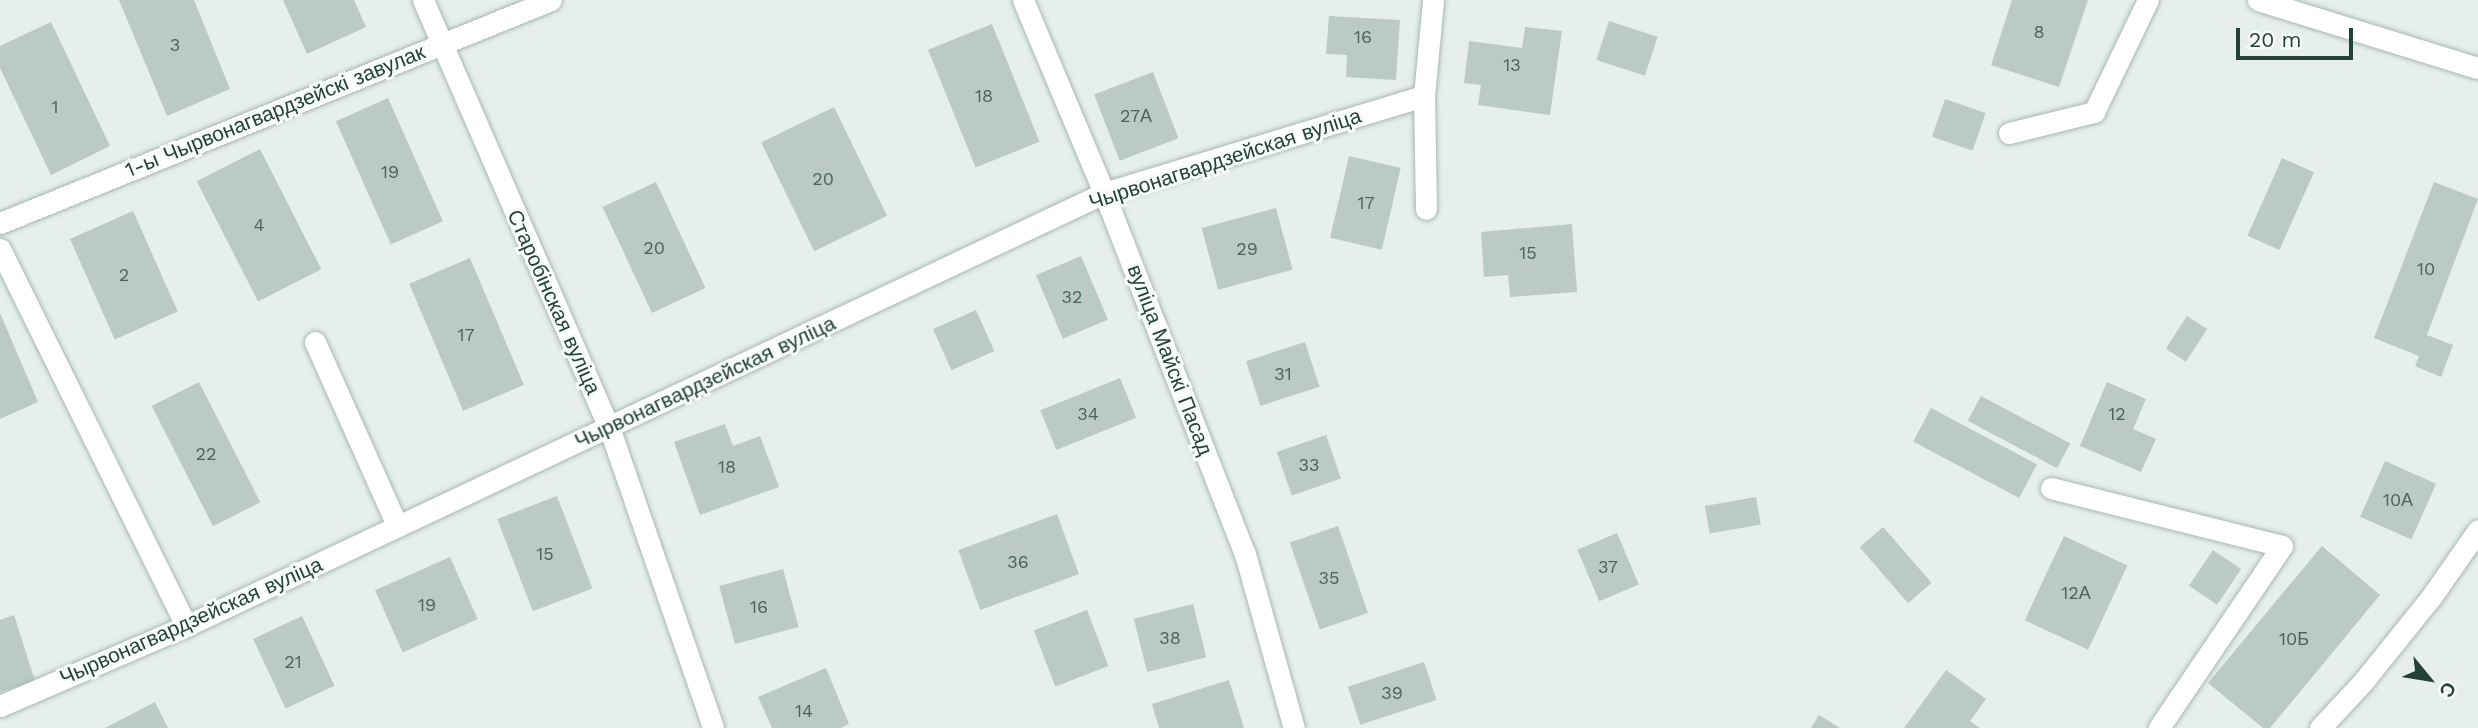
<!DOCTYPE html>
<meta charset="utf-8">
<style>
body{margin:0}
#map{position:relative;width:2478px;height:728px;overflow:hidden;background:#e6efeb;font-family:"Work Sans",sans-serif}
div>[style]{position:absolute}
.building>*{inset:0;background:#bbcac4;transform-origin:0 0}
.roads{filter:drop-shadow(0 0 2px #a8b8b2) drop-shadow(0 0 2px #a8b8b2)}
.minor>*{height:21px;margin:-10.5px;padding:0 10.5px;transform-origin:10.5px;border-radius:10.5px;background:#fff}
span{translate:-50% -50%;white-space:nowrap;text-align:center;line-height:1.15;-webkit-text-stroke:6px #f7fbf9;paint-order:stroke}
.number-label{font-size:18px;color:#4a645c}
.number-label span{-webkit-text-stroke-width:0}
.street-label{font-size:21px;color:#24423a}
.north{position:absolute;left:2394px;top:644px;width:70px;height:70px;-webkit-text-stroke:5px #f7fbf9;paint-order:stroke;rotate:120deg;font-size:19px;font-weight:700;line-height:28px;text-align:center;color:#24423a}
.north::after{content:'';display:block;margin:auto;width:24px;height:32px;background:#24423a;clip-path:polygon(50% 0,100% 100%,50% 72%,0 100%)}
.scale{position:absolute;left:2236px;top:28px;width:117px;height:32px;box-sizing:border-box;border:4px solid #24423a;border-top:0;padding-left:9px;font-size:21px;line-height:24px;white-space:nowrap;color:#24423a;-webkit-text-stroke:5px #f7fbf9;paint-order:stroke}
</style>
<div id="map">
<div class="building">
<i style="clip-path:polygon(119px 0,194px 0,230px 89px,167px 116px)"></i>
<i style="clip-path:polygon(283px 0,354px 0,366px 27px,307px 54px)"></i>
<i style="clip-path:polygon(2012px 0,2088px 0,2059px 87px,1991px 65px)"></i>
<i style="clip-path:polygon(1329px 16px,1400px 20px,1396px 80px,1346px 77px,1347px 55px,1326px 54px)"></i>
<i style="left:1609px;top:21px;width:51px;height:41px;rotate:18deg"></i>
<i style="clip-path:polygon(51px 22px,110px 146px,51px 175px,0 68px,0 46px)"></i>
<i style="left:992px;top:24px;width:127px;height:69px;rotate:68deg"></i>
<i style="clip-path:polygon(1525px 27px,1562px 31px,1550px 115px,1478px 105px,1481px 85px,1464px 83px,1469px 41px,1522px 48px)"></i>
<i style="left:1153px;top:72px;width:71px;height:63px;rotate:69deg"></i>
<i style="left:388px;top:98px;width:135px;height:57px;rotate:66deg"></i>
<i style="left:1945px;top:99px;width:43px;height:40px;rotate:19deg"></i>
<i style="left:834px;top:107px;width:121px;height:81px;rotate:64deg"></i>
<i style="left:260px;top:149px;width:135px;height:71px;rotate:63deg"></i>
<i style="left:1349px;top:156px;width:53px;height:84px;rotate:13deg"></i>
<i style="left:2282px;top:158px;width:35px;height:85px;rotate:24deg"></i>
<i style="left:656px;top:182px;width:117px;height:59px;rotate:65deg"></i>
<i style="clip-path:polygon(2434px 182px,2478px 199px,2427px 335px,2453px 345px,2441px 377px,2415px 366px,2419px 356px,2374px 338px)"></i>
<i style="left:1276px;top:208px;width:64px;height:77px;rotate:75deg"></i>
<i style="left:133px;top:211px;width:110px;height:69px;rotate:66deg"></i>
<i style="clip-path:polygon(1572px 224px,1577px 292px,1510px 297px,1508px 275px,1484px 277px,1481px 232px)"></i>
<i style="left:1081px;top:256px;width:69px;height:49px;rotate:67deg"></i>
<i style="left:470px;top:258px;width:138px;height:66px;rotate:67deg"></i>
<i style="left:976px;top:310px;width:45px;height:47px;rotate:66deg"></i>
<i style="clip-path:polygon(0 313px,38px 402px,0 419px)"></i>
<i style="left:2187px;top:316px;width:24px;height:39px;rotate:33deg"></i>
<i style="left:1305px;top:342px;width:47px;height:62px;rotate:72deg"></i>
<i style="left:1120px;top:378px;width:43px;height:86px;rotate:68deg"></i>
<i style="left:199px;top:382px;width:135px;height:53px;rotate:63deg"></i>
<i style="clip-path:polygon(2107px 382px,2146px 399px,2133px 429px,2156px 439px,2141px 472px,2080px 446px)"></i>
<i style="left:1981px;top:396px;width:101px;height:28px;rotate:28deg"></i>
<i style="left:1931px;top:408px;width:120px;height:38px;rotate:28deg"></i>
<i style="clip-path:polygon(725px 424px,733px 446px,760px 436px,779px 487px,700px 515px,674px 442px)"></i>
<i style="left:1326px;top:435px;width:46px;height:52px;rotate:71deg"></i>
<i style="left:2385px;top:461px;width:56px;height:61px;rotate:24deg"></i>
<i style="left:557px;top:496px;width:99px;height:64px;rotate:69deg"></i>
<i style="left:1756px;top:497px;width:28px;height:52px;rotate:80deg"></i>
<i style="left:1057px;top:514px;width:64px;height:105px;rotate:70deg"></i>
<i style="left:1338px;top:526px;width:92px;height:51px;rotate:71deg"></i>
<i style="left:1883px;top:527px;width:74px;height:31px;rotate:49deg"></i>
<i style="left:1617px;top:533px;width:56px;height:43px;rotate:67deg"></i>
<i style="left:2064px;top:536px;width:70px;height:93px;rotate:25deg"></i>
<i style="clip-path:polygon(2322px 546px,2380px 595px,2270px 728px,2263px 728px,2208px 683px)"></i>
<i style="left:2213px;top:550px;width:34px;height:43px;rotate:34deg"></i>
<i style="left:450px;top:557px;width:68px;height:82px;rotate:66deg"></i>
<i style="left:783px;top:569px;width:60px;height:66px;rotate:75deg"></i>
<i style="left:1193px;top:604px;width:55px;height:61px;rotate:76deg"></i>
<i style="left:1087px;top:610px;width:60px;height:57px;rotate:69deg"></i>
<i style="clip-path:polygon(14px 615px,35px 681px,0 692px,0 620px)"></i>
<i style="left:302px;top:616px;width:77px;height:54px;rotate:65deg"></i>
<i style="left:1424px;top:662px;width:40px;height:80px;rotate:72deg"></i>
<i style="clip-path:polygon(826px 668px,849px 724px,841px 728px,772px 728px,758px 697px)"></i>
<i style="clip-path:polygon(1946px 670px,1986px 699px,1970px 721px,1980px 728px,1904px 728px)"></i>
<i style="clip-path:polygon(1229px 680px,1244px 728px,1159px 728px,1152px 704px)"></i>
<i style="clip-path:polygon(155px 702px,168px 728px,105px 728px)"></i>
<i style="clip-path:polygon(1819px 715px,1840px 728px,1811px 728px)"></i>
</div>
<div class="roads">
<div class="minor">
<i style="left:423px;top:0;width:466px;rotate:66.5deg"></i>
<i style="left:609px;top:427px;width:318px;rotate:70.9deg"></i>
<i style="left:1023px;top:0;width:209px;rotate:67.2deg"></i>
<i style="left:1104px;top:193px;width:388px;rotate:68.7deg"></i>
<i style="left:1245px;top:554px;width:181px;rotate:74.3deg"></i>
<i style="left:2258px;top:0;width:230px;rotate:17.2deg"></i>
<i style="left:2009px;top:133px;width:88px;rotate:-13.9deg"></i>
<i style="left:2094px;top:112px;width:124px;rotate:-64.3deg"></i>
<i style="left:1426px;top:209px;width:113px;rotate:-91deg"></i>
<i style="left:1424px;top:96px;width:96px;rotate:-84.6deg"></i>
<i style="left:0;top:223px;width:594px;rotate:-22.03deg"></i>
<i style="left:0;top:249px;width:420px;rotate:63.7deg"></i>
<i style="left:315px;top:342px;width:201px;rotate:65.9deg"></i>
<i style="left:2051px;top:488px;width:238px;rotate:14.1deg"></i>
<i style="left:2282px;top:546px;width:220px;rotate:124.1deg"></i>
<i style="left:0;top:706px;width:202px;rotate:-23.3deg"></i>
<i style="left:186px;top:626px;width:1015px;rotate:-25.25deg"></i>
<i style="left:1104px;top:193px;width:334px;rotate:-16.9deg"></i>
<i style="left:2320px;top:728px;width:62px;rotate:-47deg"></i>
<i style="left:2362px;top:683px;width:112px;rotate:-51.2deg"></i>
<i style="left:2432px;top:596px;width:80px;rotate:-55.1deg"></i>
</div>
</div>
<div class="number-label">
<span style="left:2039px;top:32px">8</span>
<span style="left:1363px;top:37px">16</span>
<span style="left:175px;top:45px">3</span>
<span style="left:1512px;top:65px">13</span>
<span style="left:984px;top:96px">18</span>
<span style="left:55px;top:107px">1</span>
<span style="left:1136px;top:116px">27А</span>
<span style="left:390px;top:172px">19</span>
<span style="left:823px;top:179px">20</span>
<span style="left:1366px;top:203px">17</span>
<span style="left:259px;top:225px">4</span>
<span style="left:654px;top:248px">20</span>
<span style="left:1247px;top:249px">29</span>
<span style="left:1528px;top:253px">15</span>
<span style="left:2426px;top:269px">10</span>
<span style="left:124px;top:275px">2</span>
<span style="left:1072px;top:297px">32</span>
<span style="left:466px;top:335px">17</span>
<span style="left:1283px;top:374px">31</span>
<span style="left:1088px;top:414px">34</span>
<span style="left:2117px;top:414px">12</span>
<span style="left:206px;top:454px">22</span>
<span style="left:1309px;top:465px">33</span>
<span style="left:727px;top:467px">18</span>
<span style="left:2398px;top:500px">10А</span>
<span style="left:545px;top:554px">15</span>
<span style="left:1018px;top:562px">36</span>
<span style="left:1608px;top:567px">37</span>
<span style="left:1329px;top:578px">35</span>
<span style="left:2076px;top:593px">12А</span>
<span style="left:427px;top:605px">19</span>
<span style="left:759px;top:607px">16</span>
<span style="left:1170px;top:638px">38</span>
<span style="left:2294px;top:639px">10Б</span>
<span style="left:293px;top:662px">21</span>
<span style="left:1392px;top:693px">39</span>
<span style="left:804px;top:711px">14</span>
</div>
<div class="street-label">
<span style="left:275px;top:111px;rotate:-22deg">1-ы Чырвонагвардзейскі завулак</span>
<span style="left:1225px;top:159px;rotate:-18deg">Чырвонагвардзейская вуліца</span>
<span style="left:554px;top:302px;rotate:66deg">Старобінская вуліца</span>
<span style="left:1170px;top:360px;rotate:69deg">вуліца Майскі Пасад</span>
<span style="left:705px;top:382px;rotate:-25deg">Чырвонагвардзейская вуліца</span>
<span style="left:191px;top:621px;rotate:-24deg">Чырвонагвардзейская вуліца</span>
</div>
<div class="north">С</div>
<div class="scale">20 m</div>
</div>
